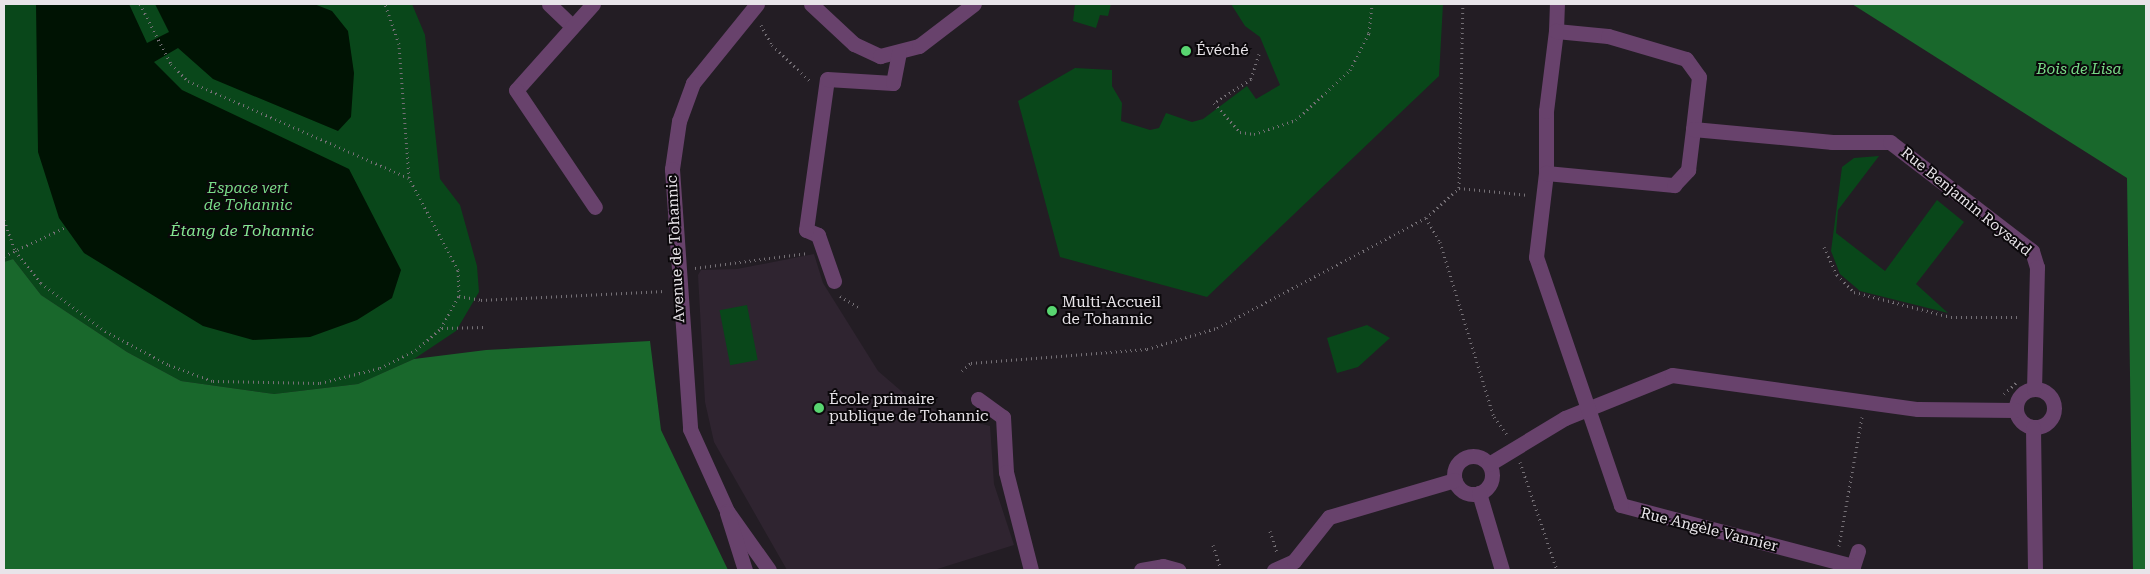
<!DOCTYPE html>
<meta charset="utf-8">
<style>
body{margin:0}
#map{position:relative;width:2150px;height:574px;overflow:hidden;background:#231d24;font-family:"Roboto Serif",serif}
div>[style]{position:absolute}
.built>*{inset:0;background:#2f2430}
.green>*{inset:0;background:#09471a;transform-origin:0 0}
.forest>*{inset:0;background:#19682c}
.water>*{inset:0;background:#001303}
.path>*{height:3px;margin-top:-1.5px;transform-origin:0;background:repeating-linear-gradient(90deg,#757076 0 1px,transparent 0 5px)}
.minor>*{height:15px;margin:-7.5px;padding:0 7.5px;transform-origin:7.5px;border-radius:7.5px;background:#68426c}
.minor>.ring{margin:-7.5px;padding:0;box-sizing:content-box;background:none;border:15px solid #68426c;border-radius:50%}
.dots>*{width:14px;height:14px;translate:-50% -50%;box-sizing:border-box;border:2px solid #0b080b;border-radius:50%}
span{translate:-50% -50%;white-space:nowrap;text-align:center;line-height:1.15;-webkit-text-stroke:4px #0b080b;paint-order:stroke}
.poi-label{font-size:15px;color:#e8e4e9}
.left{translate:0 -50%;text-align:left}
.park-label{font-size:15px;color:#79db88;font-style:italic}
.street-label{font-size:15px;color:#e8e4e9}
.water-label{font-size:16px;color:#84e692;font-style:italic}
.frame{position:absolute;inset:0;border:5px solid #e8e4e9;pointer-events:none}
</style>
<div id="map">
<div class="built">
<i style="clip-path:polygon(814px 254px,823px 283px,878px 371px,907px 396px,945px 415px,990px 426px,994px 484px,1014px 545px,934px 570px,787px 570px,714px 442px,705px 402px,698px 275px,701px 270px,737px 269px)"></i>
</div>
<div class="green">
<i style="clip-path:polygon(4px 4px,412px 4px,425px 35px,440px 179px,460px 205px,477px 266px,479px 292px,456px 331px,414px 359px,358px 384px,274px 394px,181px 381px,127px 352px,41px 295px,13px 259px,4px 262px)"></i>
<i style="clip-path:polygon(1075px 4px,1111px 4px,1108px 16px,1100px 15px,1096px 28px,1073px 21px)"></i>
<i style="clip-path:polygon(1231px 4px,1443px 4px,1439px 76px,1207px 297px,1060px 257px,1018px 101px,1075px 68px,1112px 70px,1112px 86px,1122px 103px,1121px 121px,1150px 130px,1159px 128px,1166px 113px,1192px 122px,1203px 119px,1247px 86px,1256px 99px,1280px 85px,1260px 37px,1245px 26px)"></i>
<i style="clip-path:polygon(1879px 156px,1838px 210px,1836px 233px,1885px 271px,1937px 200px,1964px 222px,1916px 284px,1948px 313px,1860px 291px,1840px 274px,1831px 251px,1842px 167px,1854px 158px)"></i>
<i style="left:747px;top:305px;width:56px;height:28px;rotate:79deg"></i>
<i style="clip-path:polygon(1367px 325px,1390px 338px,1358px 367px,1337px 373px,1327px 338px)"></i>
</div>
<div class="forest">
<i style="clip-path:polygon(1852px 4px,2146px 4px,2146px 570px,2133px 570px,2127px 178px)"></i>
<i style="clip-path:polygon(13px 259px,41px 295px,127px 352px,181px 381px,274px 394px,358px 384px,414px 359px,486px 350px,650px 341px,661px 430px,728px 570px,4px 570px,4px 262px)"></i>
</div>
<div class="water">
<i style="clip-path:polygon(36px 4px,129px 4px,147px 43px,169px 32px,155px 4px,314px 4px,332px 11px,348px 31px,354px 73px,351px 117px,338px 131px,213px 79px,178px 48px,154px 62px,182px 90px,349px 169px,401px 270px,392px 298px,357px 320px,310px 337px,253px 340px,203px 326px,84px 253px,59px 218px,38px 152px)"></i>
</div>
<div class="path">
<i style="left:140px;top:4px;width:68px;rotate:62.7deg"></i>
<i style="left:171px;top:64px;width:24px;rotate:45deg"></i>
<i style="left:188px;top:81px;width:241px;rotate:23.7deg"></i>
<i style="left:761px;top:25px;width:23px;rotate:61deg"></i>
<i style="left:772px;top:45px;width:54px;rotate:43.5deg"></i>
<i style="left:1259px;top:54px;width:26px;rotate:108deg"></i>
<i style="left:1251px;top:79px;width:44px;rotate:147deg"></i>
<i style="left:1214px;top:103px;width:39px;rotate:48deg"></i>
<i style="left:1240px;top:132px;width:14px;rotate:8deg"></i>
<i style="left:1254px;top:134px;width:44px;rotate:-18.4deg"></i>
<i style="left:1296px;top:120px;width:74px;rotate:-42.8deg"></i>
<i style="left:1350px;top:70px;width:42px;rotate:-62.8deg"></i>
<i style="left:1369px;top:33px;width:29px;rotate:-84deg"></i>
<i style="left:1459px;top:188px;width:184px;rotate:-88.8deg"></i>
<i style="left:1426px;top:218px;width:28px;rotate:60deg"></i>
<i style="left:1440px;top:242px;width:183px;rotate:72.9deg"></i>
<i style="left:1494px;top:417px;width:24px;rotate:54deg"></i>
<i style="left:4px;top:220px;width:33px;rotate:70deg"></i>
<i style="left:15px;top:251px;width:41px;rotate:50.9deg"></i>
<i style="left:41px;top:283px;width:80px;rotate:36.9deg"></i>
<i style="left:105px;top:331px;width:72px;rotate:28deg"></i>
<i style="left:169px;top:365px;width:47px;rotate:20deg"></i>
<i style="left:213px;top:381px;width:107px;rotate:1.1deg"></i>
<i style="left:320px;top:383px;width:62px;rotate:-14deg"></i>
<i style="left:380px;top:368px;width:40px;rotate:-26.6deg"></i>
<i style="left:416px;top:350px;width:33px;rotate:-41deg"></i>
<i style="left:441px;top:328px;width:37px;rotate:-61deg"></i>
<i style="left:459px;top:296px;width:26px;rotate:-92deg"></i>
<i style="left:458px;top:270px;width:104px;rotate:-118deg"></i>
<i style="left:409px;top:178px;width:134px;rotate:-94.3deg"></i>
<i style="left:399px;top:44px;width:42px;rotate:-109.3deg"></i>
<i style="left:1824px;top:247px;width:31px;rotate:65deg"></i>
<i style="left:1837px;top:275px;width:24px;rotate:45deg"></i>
<i style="left:1854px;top:292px;width:100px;rotate:14.5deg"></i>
<i style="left:1951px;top:317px;width:70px"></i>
<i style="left:4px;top:256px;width:68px;rotate:-25.1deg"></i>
<i style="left:695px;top:268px;width:114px;rotate:-7.6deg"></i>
<i style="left:459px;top:296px;width:22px;rotate:10deg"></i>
<i style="left:481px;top:300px;width:184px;rotate:-2.8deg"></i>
<i style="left:840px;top:296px;width:23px;rotate:31deg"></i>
<i style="left:442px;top:328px;width:43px;rotate:-1.3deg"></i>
<i style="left:962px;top:371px;width:12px;rotate:-42deg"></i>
<i style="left:971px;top:363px;width:177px;rotate:-4.5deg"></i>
<i style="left:1147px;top:349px;width:73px;rotate:-16.7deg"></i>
<i style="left:1217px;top:328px;width:236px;rotate:-27.8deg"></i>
<i style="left:1426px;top:218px;width:45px;rotate:-42.3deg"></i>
<i style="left:1459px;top:188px;width:69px;rotate:5.8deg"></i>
<i style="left:2004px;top:394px;width:19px;rotate:-43deg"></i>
<i style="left:1520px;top:462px;width:114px;rotate:71.1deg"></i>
<i style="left:1270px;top:531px;width:23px;rotate:72deg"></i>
<i style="left:1213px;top:545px;width:26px;rotate:72deg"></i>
<i style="left:1839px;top:546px;width:131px;rotate:-79.9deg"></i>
</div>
<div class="minor">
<i style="left:549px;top:4px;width:32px;rotate:44deg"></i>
<i style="left:593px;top:4px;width:115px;rotate:131.8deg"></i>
<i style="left:516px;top:90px;width:141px;rotate:56deg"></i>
<i style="left:757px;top:4px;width:102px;rotate:129deg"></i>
<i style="left:693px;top:83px;width:40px;rotate:110.2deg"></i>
<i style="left:679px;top:121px;width:49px;rotate:98.3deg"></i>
<i style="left:672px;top:169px;width:261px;rotate:86deg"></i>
<i style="left:690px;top:429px;width:90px;rotate:65.7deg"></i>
<i style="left:727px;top:511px;width:72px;rotate:54.6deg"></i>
<i style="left:811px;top:4px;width:59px;rotate:42.9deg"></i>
<i style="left:854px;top:44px;width:29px;rotate:25deg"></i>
<i style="left:880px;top:56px;width:40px;rotate:-14.4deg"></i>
<i style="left:919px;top:46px;width:69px;rotate:-37.4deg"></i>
<i style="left:1556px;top:31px;width:27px;rotate:-88deg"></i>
<i style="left:1546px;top:173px;width:62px;rotate:-90deg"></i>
<i style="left:1546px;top:111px;width:81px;rotate:-82.9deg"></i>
<i style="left:1556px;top:31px;width:52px;rotate:5.5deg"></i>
<i style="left:1608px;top:36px;width:81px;rotate:16.4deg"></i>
<i style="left:1686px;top:59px;width:22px;rotate:54deg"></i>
<i style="left:1699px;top:77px;width:52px;rotate:96.6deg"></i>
<i style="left:834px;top:281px;width:49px;rotate:-109.2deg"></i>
<i style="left:818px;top:235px;width:13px;rotate:-157deg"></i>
<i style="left:806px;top:230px;width:152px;rotate:-82.1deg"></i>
<i style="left:827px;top:79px;width:66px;rotate:3.5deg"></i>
<i style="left:893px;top:83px;width:31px;rotate:-79deg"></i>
<i class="ring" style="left:2016px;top:389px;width:23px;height:23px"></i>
<i style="left:978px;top:399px;width:31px;rotate:36deg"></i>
<i style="left:1003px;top:417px;width:55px;rotate:86.9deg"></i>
<i style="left:1006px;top:472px;width:101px;rotate:75.7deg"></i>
<i style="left:2033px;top:428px;width:142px;rotate:89.2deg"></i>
<i class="ring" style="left:1454px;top:456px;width:23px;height:23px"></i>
<i style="left:1489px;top:464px;width:89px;rotate:-31.2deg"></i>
<i style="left:1565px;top:418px;width:115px;rotate:-21.9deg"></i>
<i style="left:1672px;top:375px;width:248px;rotate:7.9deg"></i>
<i style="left:1918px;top:409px;width:97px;rotate:0.6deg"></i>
<i style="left:1479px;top:493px;width:80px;rotate:73.4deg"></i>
<i style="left:727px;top:513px;width:60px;rotate:72.5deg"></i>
<i style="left:1858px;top:551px;width:16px;rotate:108deg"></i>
<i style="left:1853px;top:566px;width:240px;rotate:-165.3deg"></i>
<i style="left:1621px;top:505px;width:262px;rotate:-108.9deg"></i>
<i style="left:1536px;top:257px;width:85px;rotate:-83.2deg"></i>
<i style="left:1546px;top:173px;width:129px;rotate:5.4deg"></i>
<i style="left:1674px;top:185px;width:21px;rotate:-47deg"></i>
<i style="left:1688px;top:170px;width:41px;rotate:-83deg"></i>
<i style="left:1693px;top:129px;width:140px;rotate:5.3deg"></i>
<i style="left:1832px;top:142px;width:58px"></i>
<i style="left:1890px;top:142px;width:179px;rotate:37.5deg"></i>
<i style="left:2032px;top:251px;width:17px;rotate:73deg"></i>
<i style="left:2037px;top:267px;width:122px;rotate:91.4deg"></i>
<i style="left:1141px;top:570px;width:22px;rotate:-10deg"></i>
<i style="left:1163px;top:566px;width:16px;rotate:15deg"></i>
<i style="left:1274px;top:570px;width:22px;rotate:-24deg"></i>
<i style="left:1294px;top:561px;width:56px;rotate:-51.5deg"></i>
<i style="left:1329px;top:517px;width:131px;rotate:-16.4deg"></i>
</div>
<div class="dots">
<i style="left:1186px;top:51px;background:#58d570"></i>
<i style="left:1052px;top:311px;background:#58d570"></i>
<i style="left:819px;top:408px;background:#58d570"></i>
</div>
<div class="poi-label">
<span class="left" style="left:1196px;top:51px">Évéché</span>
<span class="left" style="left:1062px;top:311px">Multi-Accueil<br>de Tohannic</span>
<span class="left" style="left:829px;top:408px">École primaire<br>publique de Tohannic</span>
</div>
<div class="park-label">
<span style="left:2079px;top:70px">Bois de Lisa</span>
<span style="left:248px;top:197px">Espace vert<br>de Tohannic</span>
</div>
<div class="street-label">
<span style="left:1966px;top:202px;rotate:39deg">Rue Benjamin Roysard</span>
<span style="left:676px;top:249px;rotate:-93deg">Avenue de Tohannic</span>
<span style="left:1709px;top:530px;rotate:14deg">Rue Angèle Vannier</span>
</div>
<div class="water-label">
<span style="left:242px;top:231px">Étang de Tohannic</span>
</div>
<div class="frame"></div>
</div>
